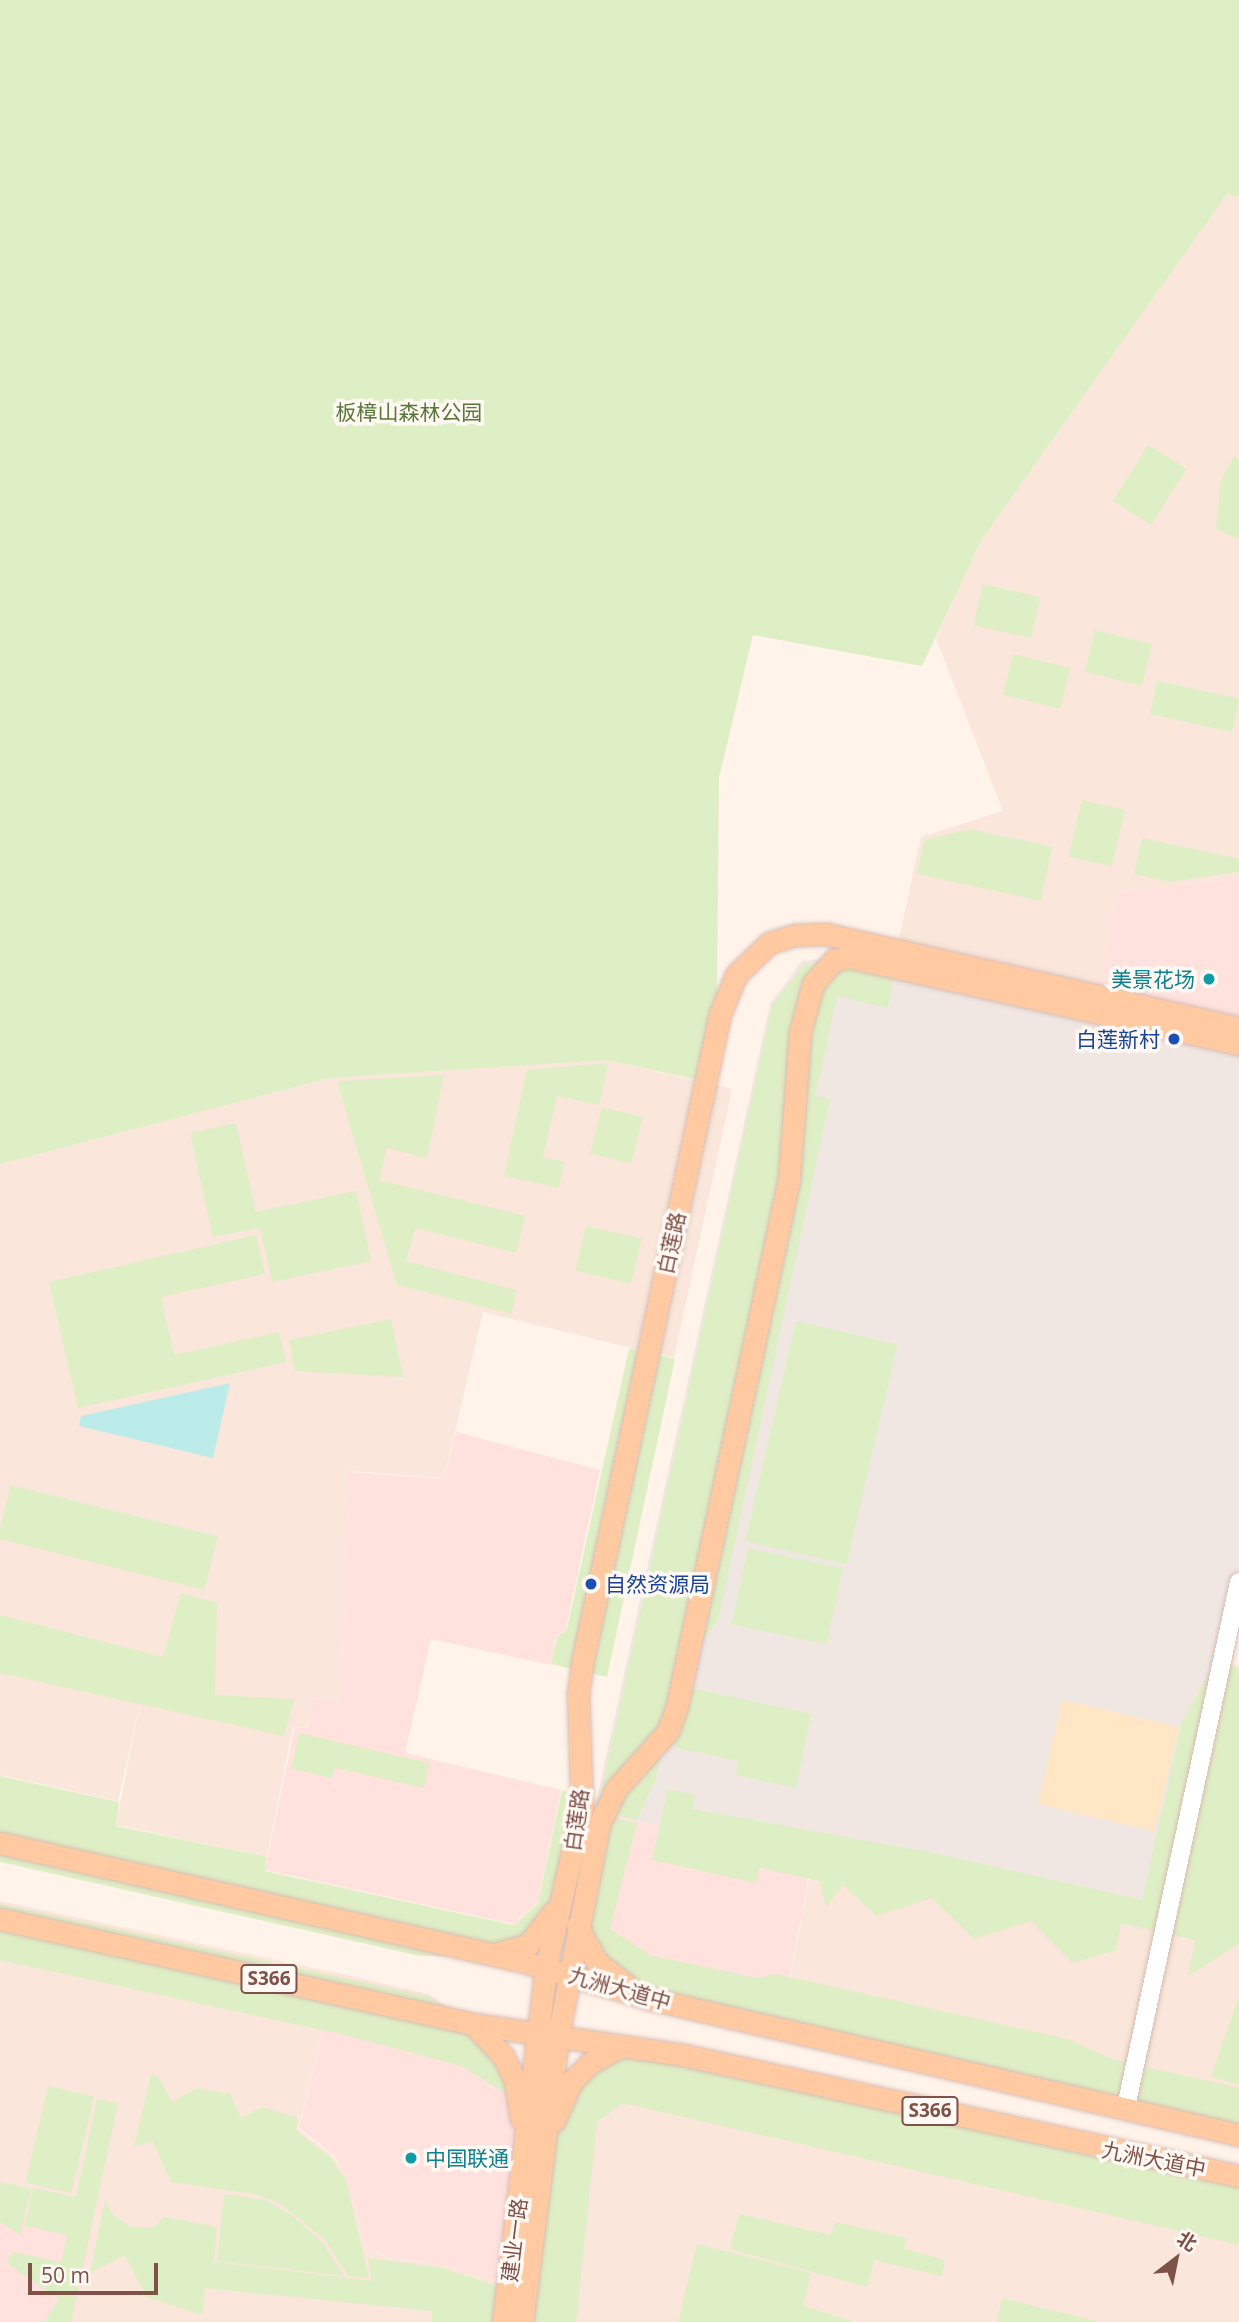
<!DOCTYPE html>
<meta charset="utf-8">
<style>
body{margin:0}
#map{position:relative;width:1239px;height:2322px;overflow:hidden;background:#fff3ea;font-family:"Open Sans","Noto Sans SC",sans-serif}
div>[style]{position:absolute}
.residential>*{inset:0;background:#fae6da}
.commercial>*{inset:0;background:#ffe1de}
.industrial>*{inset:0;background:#f0e7e3}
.green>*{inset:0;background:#dfefc5;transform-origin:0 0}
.sand>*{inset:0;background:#ffe6c4;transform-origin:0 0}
.water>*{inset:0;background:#bbece9}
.roads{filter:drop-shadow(0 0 2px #d8bcb2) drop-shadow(0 0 2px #d8bcb2)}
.minor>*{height:18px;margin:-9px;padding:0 9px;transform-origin:9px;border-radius:9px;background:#fff}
.major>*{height:21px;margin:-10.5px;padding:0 10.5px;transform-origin:10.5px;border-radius:10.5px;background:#ffc9a1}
.dots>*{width:19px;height:19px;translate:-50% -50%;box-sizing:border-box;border:4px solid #fff8f3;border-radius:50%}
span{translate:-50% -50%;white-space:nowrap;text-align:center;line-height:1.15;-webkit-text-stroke:7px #fff8f3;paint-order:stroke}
.shield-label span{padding:2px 5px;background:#fff8f3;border:2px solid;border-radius:5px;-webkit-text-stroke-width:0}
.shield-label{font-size:19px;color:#7e5149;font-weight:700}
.park-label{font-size:21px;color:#58783a}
.culture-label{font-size:21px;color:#0d838f}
.right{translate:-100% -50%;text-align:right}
.left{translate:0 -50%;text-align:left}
.transit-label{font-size:21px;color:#164399}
.street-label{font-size:21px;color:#7e5149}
.north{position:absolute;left:1141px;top:2224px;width:70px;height:70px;-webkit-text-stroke:5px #fff8f3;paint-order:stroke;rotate:32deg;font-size:19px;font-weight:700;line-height:28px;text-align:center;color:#7e5149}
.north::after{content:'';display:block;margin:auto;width:24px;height:32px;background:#7e5149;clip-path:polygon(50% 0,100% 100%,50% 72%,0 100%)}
.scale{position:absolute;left:28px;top:2263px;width:130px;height:32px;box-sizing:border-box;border:4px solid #7e5149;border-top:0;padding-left:9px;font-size:21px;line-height:24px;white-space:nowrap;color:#7e5149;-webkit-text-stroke:5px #fff8f3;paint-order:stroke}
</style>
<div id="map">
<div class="residential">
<i style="clip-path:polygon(1227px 194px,1239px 198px,1239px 878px,1118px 893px,1098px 996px,897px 948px,921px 837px,1003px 811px,936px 638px,982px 539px)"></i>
<i style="clip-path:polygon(608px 1060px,732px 1089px,674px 1358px,483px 1312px,444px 1478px,349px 1471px,342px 1701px,314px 1698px,306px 1729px,293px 1726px,267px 1857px,116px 1825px,141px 1698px,118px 1801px,0 1775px,0 1164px,330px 1078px)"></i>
<i style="clip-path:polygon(1225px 1663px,1239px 1666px,1239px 2137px,779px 2036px,813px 1859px)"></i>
<i style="clip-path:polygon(0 1901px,337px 1973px,298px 2129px,333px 2156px,347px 2178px,366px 2245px,387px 2258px,443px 2265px,508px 2284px,503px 2322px,74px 2322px,94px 2225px,0 2203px)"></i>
<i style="clip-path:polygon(572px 2081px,1239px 2174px,1239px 2322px,522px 2322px,544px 2161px)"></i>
</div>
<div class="commercial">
<i style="clip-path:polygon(1239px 878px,1239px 1028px,1098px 996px,1118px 893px)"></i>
<i style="clip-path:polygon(456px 1432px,600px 1470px,566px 1628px,556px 1637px,551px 1665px,431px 1639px,405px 1753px,561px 1790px,538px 1902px,514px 1924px,265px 1870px,295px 1727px,307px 1729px,313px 1698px,342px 1701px,349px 1472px,444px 1479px)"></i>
<i style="clip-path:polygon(595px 1812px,812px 1859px,778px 2036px,616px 1978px)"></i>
<i style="clip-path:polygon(337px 1973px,429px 1994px,461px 2015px,519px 2104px,508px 2284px,443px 2265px,387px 2257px,366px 2245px,347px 2178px,334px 2155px,299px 2128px)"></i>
<i style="clip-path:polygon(0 2204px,94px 2225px,74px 2322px,0 2322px)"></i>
</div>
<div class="industrial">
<i style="clip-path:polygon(849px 956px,1239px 1044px,1239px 1597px,1168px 1935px,594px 1812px,770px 1004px,802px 961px)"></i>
</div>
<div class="green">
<i style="clip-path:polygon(0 0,1239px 0,1239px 198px,1227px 194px,982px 539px,922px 666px,753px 635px,719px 778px,716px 1084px,608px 1060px,330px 1078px,0 1164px)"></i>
<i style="left:1148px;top:445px;width:45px;height:66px;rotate:32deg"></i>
<i style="clip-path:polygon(1234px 456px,1239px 459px,1239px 539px,1216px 529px,1221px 480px)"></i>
<i style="left:983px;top:584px;width:59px;height:42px;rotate:13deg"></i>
<i style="left:1095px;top:630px;width:59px;height:43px;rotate:14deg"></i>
<i style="left:1013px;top:654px;width:59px;height:42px;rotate:14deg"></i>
<i style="left:1157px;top:681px;width:84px;height:34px;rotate:12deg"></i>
<i style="left:1082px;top:800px;width:44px;height:58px;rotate:13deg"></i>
<i style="clip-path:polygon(970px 829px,1052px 847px,1041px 901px,917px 874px,924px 840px)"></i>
<i style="clip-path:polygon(1142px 838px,1239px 859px,1239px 872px,1169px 882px,1134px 874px)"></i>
<i style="clip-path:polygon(850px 960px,895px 971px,888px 1008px,837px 996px,815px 1096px,830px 1099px,718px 1621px,679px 1670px,655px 1782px,637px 1820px,597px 1811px,772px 1005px,804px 964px)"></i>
<i style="clip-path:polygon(608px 1063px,599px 1105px,557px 1096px,543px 1157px,564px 1162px,559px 1188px,504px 1176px,527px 1070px)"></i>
<i style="clip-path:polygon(444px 1075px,427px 1158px,387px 1148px,379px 1180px,525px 1216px,516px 1253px,415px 1228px,406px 1261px,516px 1290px,512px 1314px,397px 1285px,337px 1081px)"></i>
<i style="left:602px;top:1107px;width:42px;height:48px;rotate:14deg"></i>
<i style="clip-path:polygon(236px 1123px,256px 1212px,356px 1191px,371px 1261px,272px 1282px,260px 1228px,213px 1237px,190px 1133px)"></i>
<i style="left:586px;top:1226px;width:57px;height:46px;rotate:13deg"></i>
<i style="clip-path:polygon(256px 1235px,265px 1274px,161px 1297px,174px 1355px,279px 1332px,286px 1362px,78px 1408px,49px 1282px)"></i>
<i style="clip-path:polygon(391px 1319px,403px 1377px,295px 1371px,289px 1340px)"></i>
<i style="left:796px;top:1321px;width:104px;height:226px;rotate:13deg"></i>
<i style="clip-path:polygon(629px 1348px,675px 1359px,607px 1677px,551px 1664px,557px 1637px,567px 1628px)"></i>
<i style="left:11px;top:1485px;width:213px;height:55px;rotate:14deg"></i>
<i style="left:748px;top:1548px;width:97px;height:78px;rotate:12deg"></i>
<i style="clip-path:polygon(181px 1593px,217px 1603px,215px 1695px,294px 1699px,284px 1736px,0 1673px,0 1615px,163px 1657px)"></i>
<i style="clip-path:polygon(1215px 1662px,1239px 1668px,1239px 1944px,1188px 1976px,1195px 1940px,1121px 1923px,1116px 1950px,1073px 1963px,1031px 1921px,974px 1939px,932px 1898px,876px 1916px,843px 1885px,826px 1907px,820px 1881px,760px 1868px,756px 1883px,652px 1860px,668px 1789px,695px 1795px,692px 1809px,934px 1853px,1142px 1900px,1182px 1722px)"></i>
<i style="clip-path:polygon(686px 1687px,811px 1714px,796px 1788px,736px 1775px,738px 1761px,673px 1747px)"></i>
<i style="clip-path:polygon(299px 1733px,429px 1763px,424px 1788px,335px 1768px,332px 1778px,291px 1769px)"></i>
<i style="clip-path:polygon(0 1776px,119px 1802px,116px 1826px,267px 1857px,265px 1871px,514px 1925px,538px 1903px,562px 1790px,582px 1795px,560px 1898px,539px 1934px,467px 1956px,420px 1956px,0 1862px)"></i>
<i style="clip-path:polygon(596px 1814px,637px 1823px,610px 1929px,650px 1955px,757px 1978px,776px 1974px,1067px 2039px,1112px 2059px,1239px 2088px,1239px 2137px,638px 1990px,587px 1945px)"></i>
<i style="clip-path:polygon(0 1904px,429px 1996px,460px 2017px,513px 2083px,505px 2093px,461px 2066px,345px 2035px,0 1960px)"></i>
<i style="clip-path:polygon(1239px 1996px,1239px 2084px,1211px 2077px)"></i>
<i style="clip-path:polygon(628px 2052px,1239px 2183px,1239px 2245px,623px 2103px,597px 2122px,576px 2322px,528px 2322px,548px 2163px,562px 2112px,587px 2073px)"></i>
<i style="clip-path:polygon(151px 2074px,158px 2076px,172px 2102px,198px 2088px,230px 2094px,241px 2118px,263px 2107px,298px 2118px,296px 2130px,332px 2159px,346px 2180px,369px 2278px,348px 2276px,325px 2240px,281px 2204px,253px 2194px,171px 2182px,152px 2141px,134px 2147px)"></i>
<i style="left:48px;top:2086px;width:47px;height:99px;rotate:13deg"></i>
<i style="clip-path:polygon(97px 2099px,118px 2103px,71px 2322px,44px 2322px,59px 2299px,6px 2263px,13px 2252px,61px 2262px,67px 2235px,25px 2226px,33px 2188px,76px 2197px)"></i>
<i style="clip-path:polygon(0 2182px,31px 2189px,20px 2235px,0 2222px)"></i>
<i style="clip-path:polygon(224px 2194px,265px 2200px,293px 2216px,324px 2244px,344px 2276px,217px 2261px)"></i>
<i style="clip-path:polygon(105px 2200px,113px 2215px,131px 2227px,153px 2228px,164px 2217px,217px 2227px,214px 2262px,372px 2281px,368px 2258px,443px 2268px,503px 2288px,498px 2322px,432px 2322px,432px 2311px,205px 2288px,202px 2315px,146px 2297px,125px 2255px,90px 2273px)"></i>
<i style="clip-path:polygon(739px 2214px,831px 2235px,835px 2222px,907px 2238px,904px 2249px,945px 2260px,942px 2276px,874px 2260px,867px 2287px,730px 2249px)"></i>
<i style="clip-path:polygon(697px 2244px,811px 2273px,803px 2306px,854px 2322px,678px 2322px)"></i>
<i style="clip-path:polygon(1002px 2298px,1100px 2322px,997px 2322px)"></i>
</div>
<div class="sand">
<i style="left:1062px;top:1700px;width:120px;height:107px;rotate:13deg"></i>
</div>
<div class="water">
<i style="clip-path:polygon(230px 1383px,213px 1458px,79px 1426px,81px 1416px)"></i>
</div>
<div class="roads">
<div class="minor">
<i style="left:1126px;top:2107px;width:537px;rotate:-77.85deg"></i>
</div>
<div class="major">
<i style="left:0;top:1843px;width:534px;rotate:12.76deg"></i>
<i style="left:521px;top:1961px;width:135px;rotate:16.3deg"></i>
<i style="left:651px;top:1999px;width:604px;rotate:13.02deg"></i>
<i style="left:0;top:1919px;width:485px;rotate:12.5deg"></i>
<i style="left:473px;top:2024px;width:212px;rotate:8.4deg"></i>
<i style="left:683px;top:2055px;width:569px;rotate:12.28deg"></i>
<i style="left:577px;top:1926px;width:41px;rotate:60.9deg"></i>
<i style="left:597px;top:1962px;width:39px;rotate:38deg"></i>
<i style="left:498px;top:1953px;width:31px;rotate:-15deg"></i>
<i style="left:528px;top:1945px;width:41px;rotate:-52.9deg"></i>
<i style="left:473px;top:2024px;width:45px;rotate:46.8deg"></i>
<i style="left:504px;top:2057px;width:26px;rotate:65deg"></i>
<i style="left:515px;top:2081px;width:38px;rotate:81deg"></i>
<i style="left:554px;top:2121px;width:44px;rotate:-65.8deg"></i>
<i style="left:572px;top:2081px;width:25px;rotate:-45deg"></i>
<i style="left:590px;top:2063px;width:36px;rotate:-28deg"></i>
<i style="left:503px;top:2322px;width:358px;rotate:-83.1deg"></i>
<i style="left:546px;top:1967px;width:162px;rotate:-77.2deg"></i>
<i style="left:582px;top:1809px;width:115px;rotate:-92deg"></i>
<i style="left:578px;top:1694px;width:35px;rotate:-82deg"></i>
<i style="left:583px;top:1659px;width:659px;rotate:-78.01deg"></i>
<i style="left:720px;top:1014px;width:42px;rotate:-67.7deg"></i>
<i style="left:736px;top:975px;width:46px;rotate:-44.1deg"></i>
<i style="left:769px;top:943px;width:28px;rotate:-17deg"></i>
<i style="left:796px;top:935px;width:30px;rotate:-2deg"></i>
<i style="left:826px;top:934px;width:424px;rotate:12.8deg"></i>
<i style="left:522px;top:2322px;width:287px;rotate:-82.8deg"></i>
<i style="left:558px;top:2037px;width:217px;rotate:-79.1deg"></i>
<i style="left:599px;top:1824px;width:39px;rotate:-64deg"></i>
<i style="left:616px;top:1789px;width:78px;rotate:-48.1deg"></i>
<i style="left:668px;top:1731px;width:27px;rotate:-70deg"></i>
<i style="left:677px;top:1706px;width:539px;rotate:-78deg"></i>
<i style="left:789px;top:1179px;width:147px;rotate:-85.7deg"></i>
<i style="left:800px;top:1032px;width:50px;rotate:-74.8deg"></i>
<i style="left:813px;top:984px;width:32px;rotate:-49deg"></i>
<i style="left:834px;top:960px;width:15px;rotate:-11deg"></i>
<i style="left:849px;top:957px;width:400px;rotate:12.6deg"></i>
</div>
</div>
<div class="dots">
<i style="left:1209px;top:979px;background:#0f9aa8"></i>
<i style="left:1174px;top:1039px;background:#1a4fb4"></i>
<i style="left:591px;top:1584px;background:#1a4fb4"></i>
<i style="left:411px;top:2158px;background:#0f9aa8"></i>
</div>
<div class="shield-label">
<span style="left:269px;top:1979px">S366</span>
<span style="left:930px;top:2111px">S366</span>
</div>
<div class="park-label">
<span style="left:409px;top:412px">板樟山森林公园</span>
</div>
<div class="culture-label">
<span class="right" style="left:1195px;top:979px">美景花场</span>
<span class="left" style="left:425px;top:2158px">中国联通</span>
</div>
<div class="transit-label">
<span class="right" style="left:1160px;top:1039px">白莲新村</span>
<span class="left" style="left:605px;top:1584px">自然资源局</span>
</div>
<div class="street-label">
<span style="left:671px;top:1243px;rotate:-78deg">白莲路</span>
<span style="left:576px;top:1820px;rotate:-82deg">白莲路</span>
<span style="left:620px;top:1988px;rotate:16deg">九洲大道中</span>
<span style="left:1154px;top:2159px;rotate:11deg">九洲大道中</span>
<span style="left:514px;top:2240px;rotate:-83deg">建业一路</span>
</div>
<div class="north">北</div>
<div class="scale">50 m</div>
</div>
